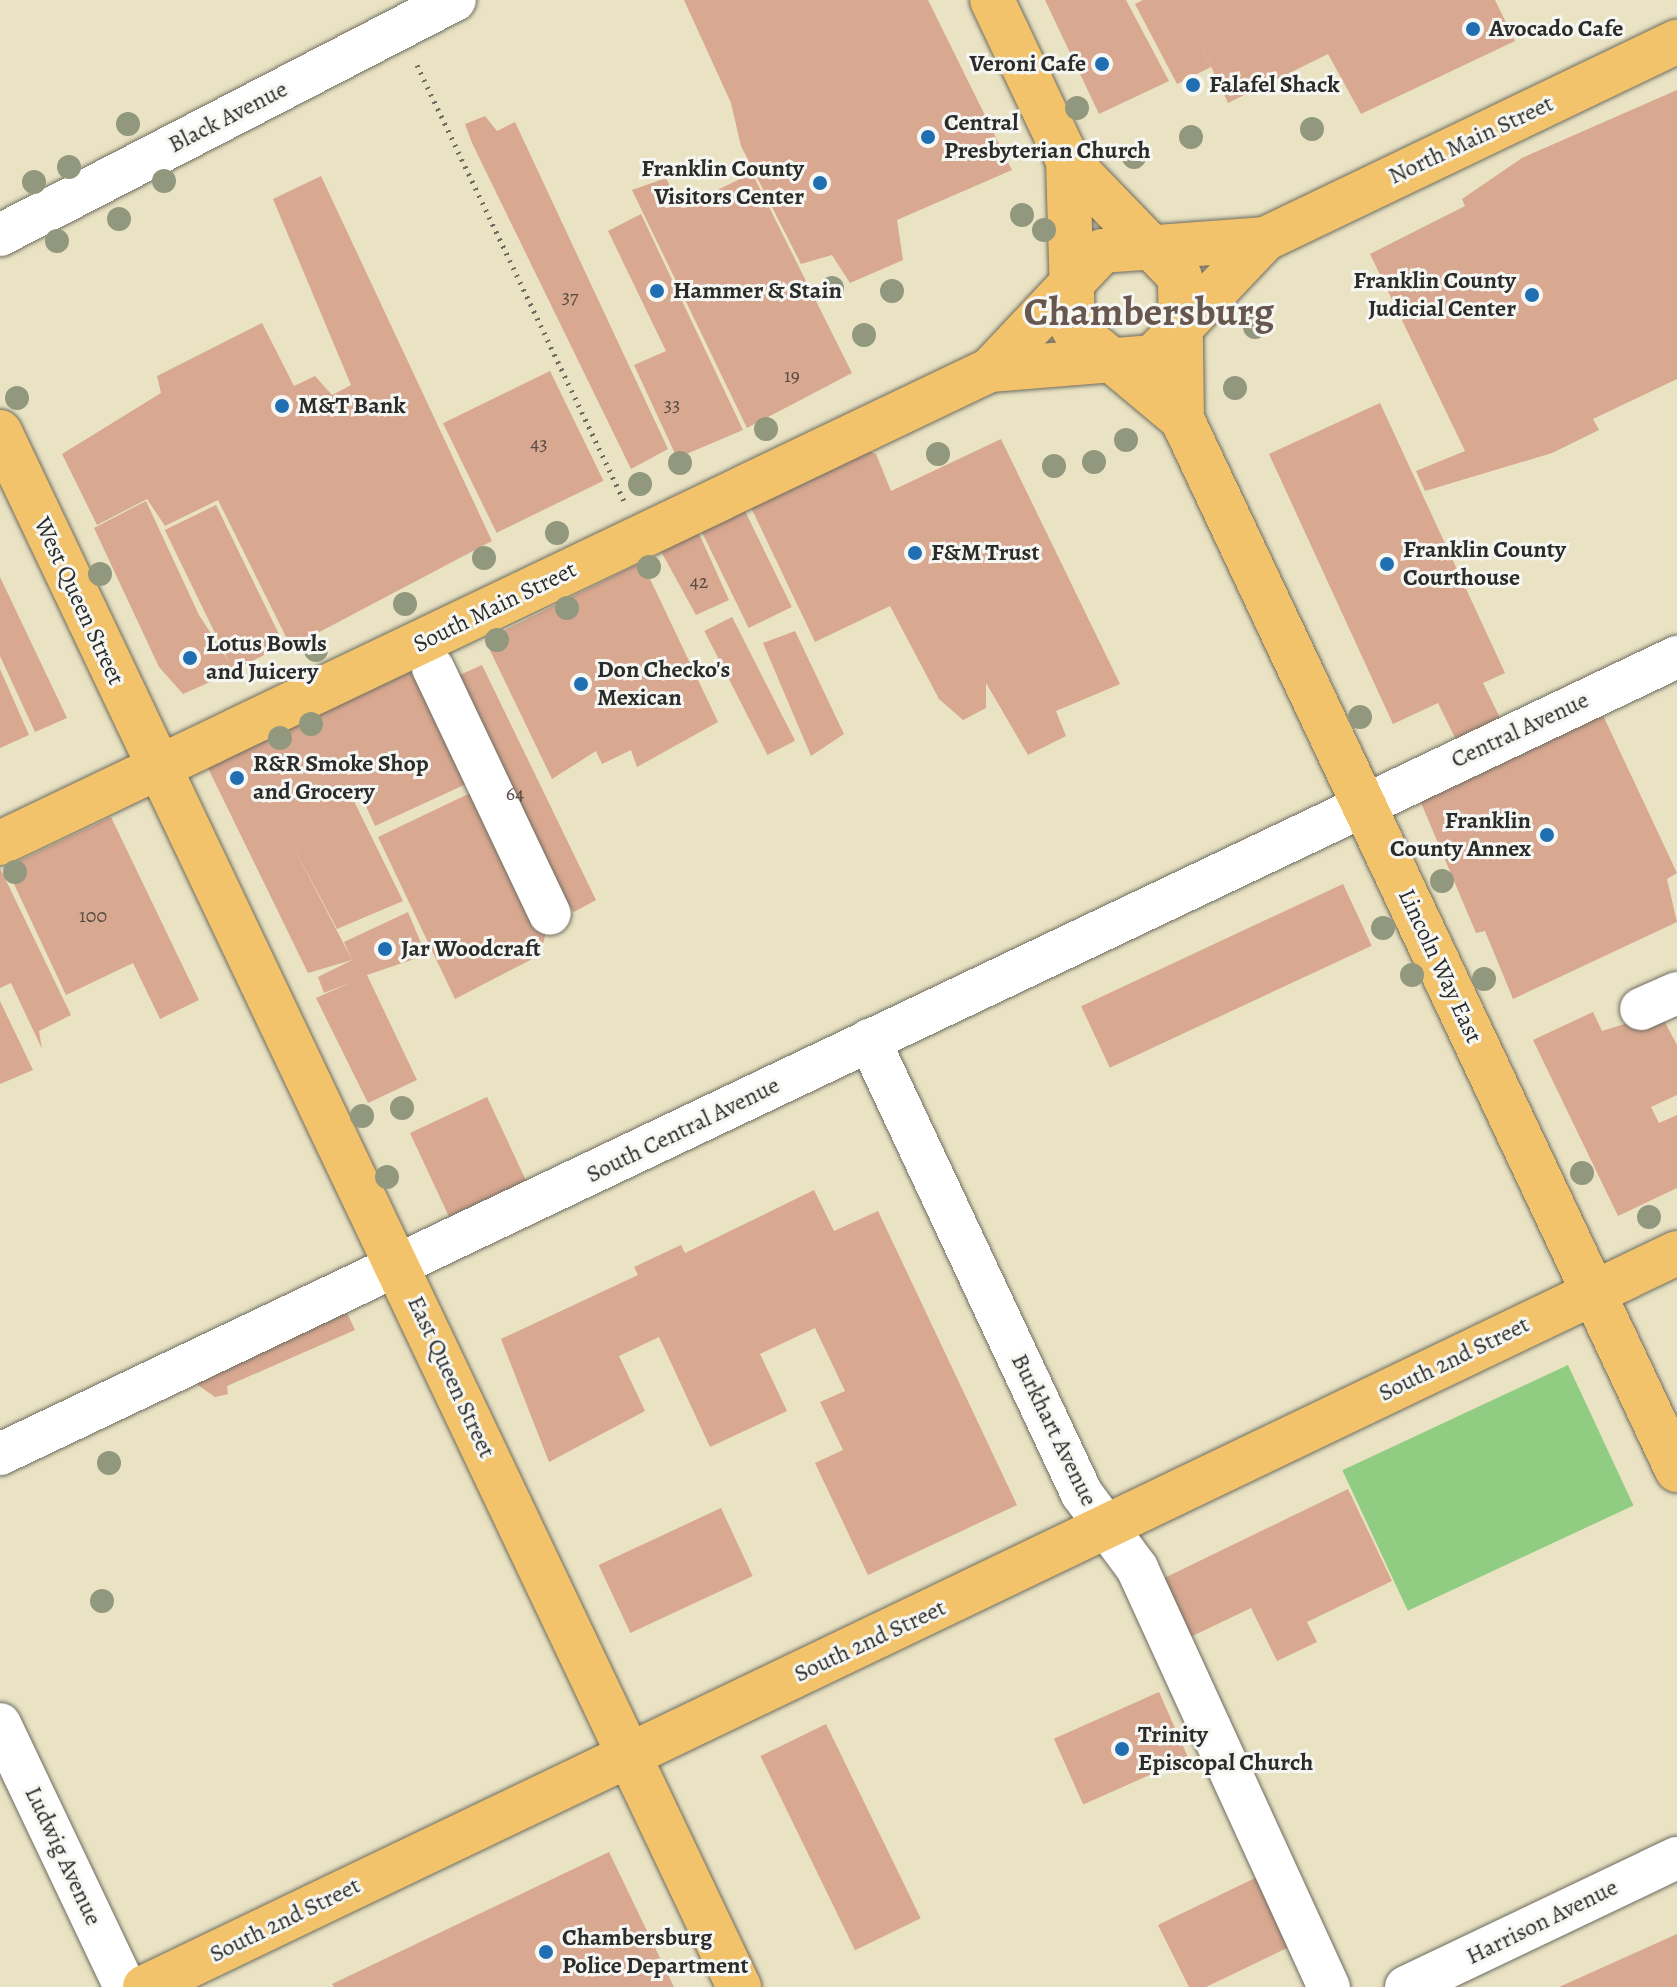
<!DOCTYPE html>
<style>
body{margin:0}
#map{position:relative;width:1677px;height:1987px;overflow:hidden;background:#e9e3c3;font-family:Alegreya,serif}
div>[style]{position:absolute}
.green>*{inset:0;background:#90cc81;transform-origin:0 0}
.building>*{inset:0;background:#d8a890;transform-origin:0 0}
.path>*{height:5px;margin-top:-2.5px;transform-origin:0;background:repeating-linear-gradient(90deg,#6e6b60 0 2px,transparent 0 8px)}
.roads{filter:drop-shadow(0 0 2px #6e6b60) drop-shadow(0 0 2px #6e6b60)}
.minor>*{height:42px;margin:-21px;padding:0 21px;transform-origin:21px;border-radius:21px;background:#fff}
.major>*{height:44px;margin:-22px;padding:0 22px;transform-origin:22px;border-radius:22px;background:#f2c36a}
.highway>*{height:44px;margin:-22px;padding:0 22px;transform-origin:22px;border-radius:22px;background:#f2c36a}
.trees>*{width:24px;height:24px;margin:-12px;border-radius:50%;background:#91987e}
.dots>*{width:22px;height:22px;translate:-50% -50%;box-sizing:border-box;border:4px solid #f6f6f2;border-radius:50%}
span{translate:-50% -50%;white-space:nowrap;text-align:center;line-height:1.15;-webkit-text-stroke:6px #f6f6f2;paint-order:stroke}
.number-label{font-size:20px;color:#564a44}
.number-label span{-webkit-text-stroke-width:0}
.poi-label{font-size:24px;color:#2b2b2b;font-weight:700}
.left{translate:0 -50%;text-align:left}
.right{translate:-100% -50%;text-align:right}
.street-label{font-size:24px;color:#2b2b2b}
.town-label{font-size:40px;color:#68574e;font-weight:700}
</style>
<div id="map">
<div class="green">
<i style="left:1568px;top:1365px;width:155px;height:249px;rotate:65deg"></i>
</div>
<div class="building">
<i style="clip-path:polygon(684px 0,928px 0,1012px 170px,897px 220px,903px 260px,850px 283px,832px 255px,801px 264px,741px 146px,731px 103px)"></i>
<i style="clip-path:polygon(1045px 0,1126px 0,1169px 81px,1099px 114px)"></i>
<i style="clip-path:polygon(1143px 0,1495px 0,1515px 41px,1361px 114px,1328px 54px,1228px 103px,1186px 13px,1211px 67px,1177px 84px,1135px 4px)"></i>
<i style="clip-path:polygon(1677px 90px,1677px 379px,1593px 419px,1599px 430px,1552px 453px,1425px 491px,1416px 471px,1465px 451px,1370px 254px,1465px 206px,1462px 199px,1522px 158px)"></i>
<i style="clip-path:polygon(485px 116px,497px 131px,515px 122px,668px 449px,631px 469px,472px 143px,465px 124px)"></i>
<i style="clip-path:polygon(752px 173px,852px 373px,747px 428px,632px 190px,666px 178px,681px 208px)"></i>
<i style="clip-path:polygon(321px 176px,492px 541px,291px 647px,218px 500px,165px 526px,147px 499px,97px 525px,62px 454px,161px 393px,157px 376px,262px 323px,294px 386px,315px 376px,332px 395px,351px 385px,273px 199px)"></i>
<i style="clip-path:polygon(641px 214px,743px 430px,677px 458px,634px 365px,666px 351px,608px 231px)"></i>
<i style="left:550px;top:371px;width:122px;height:119px;rotate:64deg"></i>
<i style="clip-path:polygon(1380px 403px,1505px 673px,1483px 683px,1502px 722px,1600px 709px,1677px 873px,1667px 879px,1677px 922px,1513px 999px,1485px 931px,1476px 933px,1419px 798px,1458px 744px,1438px 703px,1393px 724px,1269px 454px)"></i>
<i style="clip-path:polygon(1001px 439px,1120px 684px,1056px 711px,1066px 736px,1028px 755px,986px 683px,986px 708px,963px 720px,939px 699px,890px 606px,815px 642px,747px 499px,858px 447px,876px 454px,891px 491px)"></i>
<i style="clip-path:polygon(146px 501px,199px 615px,235px 671px,183px 694px,159px 667px,94px 528px)"></i>
<i style="left:216px;top:505px;width:156px;height:57px;rotate:64deg"></i>
<i style="left:744px;top:509px;width:109px;height:48px;rotate:64deg"></i>
<i style="clip-path:polygon(696px 527px,729px 600px,696px 615px,658px 546px)"></i>
<i style="clip-path:polygon(642px 562px,718px 722px,637px 767px,631px 750px,602px 764px,596px 751px,552px 779px,485px 640px)"></i>
<i style="clip-path:polygon(0 577px,67px 718px,35px 732px,0 656px)"></i>
<i style="left:732px;top:617px;width:139px;height:31px;rotate:63deg"></i>
<i style="clip-path:polygon(795px 631px,844px 734px,811px 756px,763px 643px)"></i>
<i style="clip-path:polygon(425px 665px,435px 686px,482px 665px,596px 900px,574px 912px,477px 779px,375px 826px,357px 786px,350px 793px,403px 901px,337px 929px,291px 842px,352px 960px,308px 973px,207px 766px)"></i>
<i style="clip-path:polygon(0 669px,29px 735px,0 748px)"></i>
<i style="clip-path:polygon(483px 787px,547px 928px,540px 955px,455px 999px,378px 837px)"></i>
<i style="clip-path:polygon(111px 817px,199px 1000px,160px 1019px,133px 963px,66px 995px,6px 867px)"></i>
<i style="clip-path:polygon(0 868px,71px 1015px,39px 1031px,42px 1049px,11px 983px,0 988px)"></i>
<i style="left:1343px;top:884px;width:68px;height:289px;rotate:65deg"></i>
<i style="clip-path:polygon(408px 912px,426px 955px,367px 975px,417px 1080px,368px 1103px,316px 998px,352px 982px,324px 993px,318px 977px,352px 960px,344px 942px)"></i>
<i style="clip-path:polygon(0 1001px,33px 1070px,0 1084px)"></i>
<i style="clip-path:polygon(1593px 1012px,1602px 1031px,1660px 1013px,1677px 1045px,1677px 1095px,1651px 1107px,1659px 1123px,1677px 1115px,1677px 1188px,1618px 1216px,1533px 1040px)"></i>
<i style="left:487px;top:1097px;width:93px;height:85px;rotate:65deg"></i>
<i style="clip-path:polygon(814px 1190px,834px 1231px,878px 1211px,1017px 1505px,868px 1575px,815px 1463px,843px 1450px,820px 1402px,845px 1391px,815px 1328px,760px 1354px,787px 1411px,710px 1447px,659px 1337px,619px 1356px,645px 1411px,549px 1462px,501px 1339px,638px 1275px,634px 1267px,681px 1245px,685px 1253px)"></i>
<i style="clip-path:polygon(340px 1298px,355px 1330px,227px 1386px,228px 1394px,215px 1397px,198px 1385px,191px 1367px)"></i>
<i style="clip-path:polygon(1348px 1489px,1392px 1581px,1307px 1622px,1317px 1642px,1277px 1661px,1251px 1608px,1182px 1641px,1154px 1583px)"></i>
<i style="left:721px;top:1508px;width:75px;height:135px;rotate:65deg"></i>
<i style="left:1159px;top:1692px;width:72px;height:115px;rotate:66deg"></i>
<i style="left:826px;top:1724px;width:216px;height:73px;rotate:64deg"></i>
<i style="clip-path:polygon(609px 1852px,674px 1987px,334px 1987px,332px 1984px)"></i>
<i style="clip-path:polygon(1257px 1877px,1291px 1946px,1206px 1987px,1189px 1987px,1158px 1925px)"></i>
<i style="clip-path:polygon(1677px 1934px,1677px 1987px,1559px 1987px)"></i>
</div>
<div class="path">
<i style="left:417px;top:65px;width:482px;rotate:64.6deg"></i>
</div>
<div class="roads">
<div class="minor">
<i style="left:0;top:235px;width:512px;rotate:-27.32deg"></i>
<i style="left:433px;top:668px;width:272px;rotate:64.6deg"></i>
<i style="left:1641px;top:1009px;width:39px;rotate:-24deg"></i>
<i style="left:869px;top:1040px;width:501px;rotate:64.87deg"></i>
<i style="left:1082px;top:1494px;width:92px;rotate:53.4deg"></i>
<i style="left:1137px;top:1568px;width:461px;rotate:65.4deg"></i>
<i style="left:0;top:1454px;width:1857px;rotate:-25.42deg"></i>
<i style="left:0;top:1724px;width:291px;rotate:64.6deg"></i>
<i style="left:1406px;top:1987px;width:300px;rotate:-25.5deg"></i>
</div>
<div class="major">
<i style="left:990px;top:370px;width:163px;rotate:-46.7deg"></i>
<i style="left:1102px;top:251px;width:163px;rotate:-4.2deg"></i>
<i style="left:0;top:843px;width:1097px;rotate:-25.54deg"></i>
<i style="left:990px;top:370px;width:164px;rotate:-4.6deg"></i>
<i style="left:1153px;top:357px;width:163px;rotate:-46.5deg"></i>
<i style="left:1265px;top:239px;width:457px;rotate:-25.6deg"></i>
<i style="left:145px;top:1987px;width:1699px;rotate:-25.6deg"></i>
</div>
<div class="highway">
<i style="left:992px;top:0;width:178px;rotate:64.7deg"></i>
<i style="left:1068px;top:161px;width:161px;rotate:46deg"></i>
<i style="left:1180px;top:277px;width:142px;rotate:89.2deg"></i>
<i style="left:1182px;top:419px;width:1162px;rotate:64.78deg"></i>
<i style="left:1068px;top:161px;width:167px;rotate:88.3deg"></i>
<i style="left:1073px;top:328px;width:142px;rotate:39.9deg"></i>
<i style="left:0;top:432px;width:1722px;rotate:64.58deg"></i>
</div>
</div>
<div class="trees">
<i style="left:1077px;top:108px"></i>
<i style="left:128px;top:124px"></i>
<i style="left:1312px;top:129px"></i>
<i style="left:1191px;top:137px"></i>
<i style="left:1134px;top:157px"></i>
<i style="left:69px;top:167px"></i>
<i style="left:164px;top:181px"></i>
<i style="left:34px;top:182px"></i>
<i style="left:1022px;top:215px"></i>
<i style="left:119px;top:219px"></i>
<i style="left:1044px;top:230px"></i>
<i style="left:57px;top:241px"></i>
<i style="left:832px;top:288px"></i>
<i style="left:892px;top:291px"></i>
<i style="left:1255px;top:327px"></i>
<i style="left:864px;top:335px"></i>
<i style="left:1235px;top:388px"></i>
<i style="left:17px;top:398px"></i>
<i style="left:766px;top:429px"></i>
<i style="left:1126px;top:440px"></i>
<i style="left:938px;top:454px"></i>
<i style="left:1094px;top:462px"></i>
<i style="left:680px;top:463px"></i>
<i style="left:1054px;top:466px"></i>
<i style="left:640px;top:484px"></i>
<i style="left:557px;top:533px"></i>
<i style="left:484px;top:558px"></i>
<i style="left:649px;top:567px"></i>
<i style="left:100px;top:574px"></i>
<i style="left:405px;top:604px"></i>
<i style="left:567px;top:608px"></i>
<i style="left:497px;top:640px"></i>
<i style="left:316px;top:650px"></i>
<i style="left:1360px;top:717px"></i>
<i style="left:311px;top:724px"></i>
<i style="left:280px;top:738px"></i>
<i style="left:15px;top:872px"></i>
<i style="left:1442px;top:881px"></i>
<i style="left:1383px;top:928px"></i>
<i style="left:1412px;top:975px"></i>
<i style="left:1484px;top:979px"></i>
<i style="left:402px;top:1108px"></i>
<i style="left:362px;top:1116px"></i>
<i style="left:1582px;top:1173px"></i>
<i style="left:387px;top:1177px"></i>
<i style="left:1649px;top:1217px"></i>
<i style="left:109px;top:1463px"></i>
<i style="left:102px;top:1601px"></i>
</div>
<div class="dots">
<i style="left:1473px;top:29px;background:#1f6fb2"></i>
<i style="left:1102px;top:64px;background:#1f6fb2"></i>
<i style="left:1193px;top:85px;background:#1f6fb2"></i>
<i style="left:928px;top:137px;background:#1f6fb2"></i>
<i style="left:820px;top:183px;background:#1f6fb2"></i>
<i style="left:657px;top:291px;background:#1f6fb2"></i>
<i style="left:1532px;top:295px;background:#1f6fb2"></i>
<i style="left:282px;top:406px;background:#1f6fb2"></i>
<i style="left:915px;top:553px;background:#1f6fb2"></i>
<i style="left:1387px;top:564px;background:#1f6fb2"></i>
<i style="left:190px;top:658px;background:#1f6fb2"></i>
<i style="left:581px;top:684px;background:#1f6fb2"></i>
<i style="left:237px;top:778px;background:#1f6fb2"></i>
<i style="left:1547px;top:835px;background:#1f6fb2"></i>
<i style="left:385px;top:949px;background:#1f6fb2"></i>
<i style="left:1122px;top:1749px;background:#1f6fb2"></i>
<i style="left:546px;top:1952px;background:#1f6fb2"></i>
</div>
<div class="number-label">
<span style="left:570px;top:296px">37</span>
<span style="left:792px;top:375px">19</span>
<span style="left:672px;top:404px">33</span>
<span style="left:539px;top:443px">43</span>
<span style="left:699px;top:581px">42</span>
<span style="left:515px;top:793px">64</span>
<span style="left:93px;top:915px">100</span>
</div>
<div class="poi-label">
<span class="left" style="left:1489px;top:29px">Avocado Cafe</span>
<span class="right" style="left:1086px;top:64px">Veroni Cafe</span>
<span class="left" style="left:1209px;top:85px">Falafel Shack</span>
<span class="left" style="left:944px;top:137px">Central<br>Presbyterian Church</span>
<span class="right" style="left:804px;top:183px">Franklin County<br>Visitors Center</span>
<span class="right" style="left:1516px;top:295px">Franklin County<br>Judicial Center</span>
<span class="left" style="left:673px;top:291px">Hammer &amp; Stain</span>
<span class="left" style="left:298px;top:406px">M&amp;T Bank</span>
<span class="left" style="left:1403px;top:564px">Franklin County<br>Courthouse</span>
<span class="left" style="left:931px;top:553px">F&amp;M Trust</span>
<span class="left" style="left:206px;top:658px">Lotus Bowls<br>and Juicery</span>
<span class="left" style="left:597px;top:684px">Don Checko's<br>Mexican</span>
<span class="left" style="left:253px;top:778px">R&amp;R Smoke Shop<br>and Grocery</span>
<span class="right" style="left:1531px;top:835px">Franklin<br>County Annex</span>
<span class="left" style="left:401px;top:949px">Jar Woodcraft</span>
<span class="left" style="left:1138px;top:1749px">Trinity<br>Episcopal Church</span>
<span class="left" style="left:562px;top:1952px">Chambersburg<br>Police Department</span>
</div>
<div class="street-label">
<span style="left:228px;top:117px;rotate:-27deg">Black Avenue</span>
<span style="left:1471px;top:140px;rotate:-25deg">North Main Street</span>
<span style="left:79px;top:601px;rotate:65deg">West Queen Street</span>
<span style="left:495px;top:607px;rotate:-26deg">South Main Street</span>
<span style="left:1520px;top:730px;rotate:-25deg">Central Avenue</span>
<span style="left:1440px;top:966px;rotate:65deg">Lincoln Way East</span>
<span style="left:683px;top:1130px;rotate:-26deg">South Central Avenue</span>
<span style="left:1454px;top:1359px;rotate:-26deg">South 2nd Street</span>
<span style="left:451px;top:1377px;rotate:65deg">East Queen Street</span>
<span style="left:1054px;top:1430px;rotate:64deg">Burkhart Avenue</span>
<span style="left:870px;top:1641px;rotate:-25deg">South 2nd Street</span>
<span style="left:63px;top:1856px;rotate:65deg">Ludwig Avenue</span>
<span style="left:285px;top:1920px;rotate:-26deg">South 2nd Street</span>
<span style="left:1542px;top:1922px;rotate:-26deg">Harrison Avenue</span>
</div>
<div class="town-label">
<span style="left:1149px;top:312px">Chambersburg</span>
</div>
</div>
